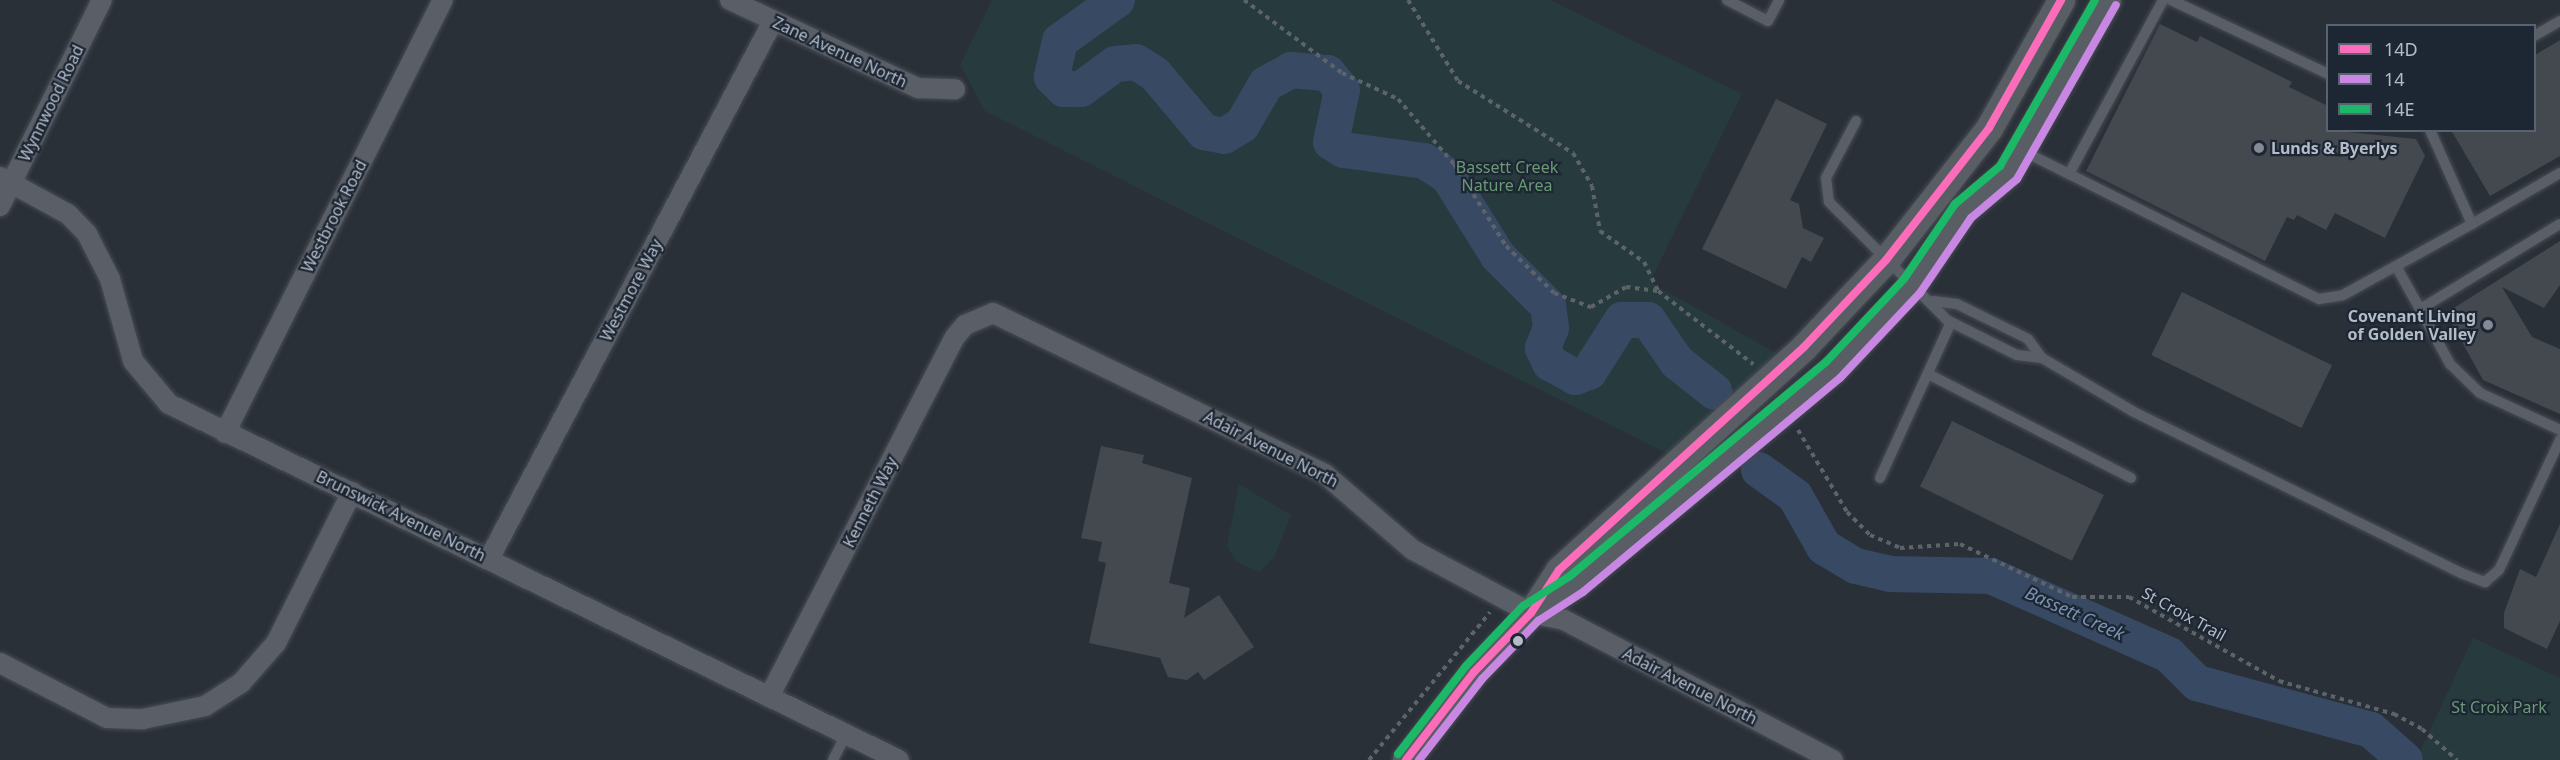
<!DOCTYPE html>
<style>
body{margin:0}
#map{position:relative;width:2560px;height:760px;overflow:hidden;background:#2a3038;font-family:"Noto Sans",sans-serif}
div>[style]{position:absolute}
.green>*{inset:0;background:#273a3e}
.river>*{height:36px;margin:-18px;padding:0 18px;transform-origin:18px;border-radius:18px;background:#384963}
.building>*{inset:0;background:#444950;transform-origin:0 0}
.path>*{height:4px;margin-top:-2px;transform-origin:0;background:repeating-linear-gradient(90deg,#5d636a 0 4.5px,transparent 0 9px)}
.roads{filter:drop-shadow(0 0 2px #484c53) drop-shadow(0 0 2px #484c53)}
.lane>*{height:10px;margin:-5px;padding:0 5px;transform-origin:5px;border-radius:5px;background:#5a5e66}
.street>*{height:20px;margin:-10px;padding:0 10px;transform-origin:10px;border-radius:10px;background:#5a5e66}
.secondary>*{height:27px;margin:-13.5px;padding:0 13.5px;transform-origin:13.5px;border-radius:13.5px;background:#595d64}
.bus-1>*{height:8px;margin:-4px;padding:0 4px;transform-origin:4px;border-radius:4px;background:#fb6dba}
.bus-2>*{height:8px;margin:-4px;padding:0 4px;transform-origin:4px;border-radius:4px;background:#c787e3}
.bus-3>*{height:8px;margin:-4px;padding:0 4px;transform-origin:4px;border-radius:4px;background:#1ab867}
.dots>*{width:16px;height:16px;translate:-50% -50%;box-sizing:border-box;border:3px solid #1d2633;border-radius:50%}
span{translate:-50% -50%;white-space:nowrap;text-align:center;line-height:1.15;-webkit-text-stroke:4.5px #1d2633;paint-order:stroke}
.street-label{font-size:16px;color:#b4bcc9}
.poi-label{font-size:16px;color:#b4bcc9;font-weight:700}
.left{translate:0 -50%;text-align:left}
.right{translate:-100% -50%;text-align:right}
.park-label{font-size:16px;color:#6b9a76}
.water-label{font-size:18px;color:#7c92b1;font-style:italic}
.legend{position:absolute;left:2326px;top:24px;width:210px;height:108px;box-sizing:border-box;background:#1d2633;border:2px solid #59626f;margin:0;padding:8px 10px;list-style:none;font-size:18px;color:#b4bcc9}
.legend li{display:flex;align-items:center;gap:12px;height:30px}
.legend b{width:30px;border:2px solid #59626f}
</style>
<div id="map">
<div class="green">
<i style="clip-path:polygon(992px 0,1550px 0,1742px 94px,1650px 282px,1785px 358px,1668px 454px,985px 111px,960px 65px)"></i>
<i style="clip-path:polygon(1239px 484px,1291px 515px,1274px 558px,1259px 572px,1237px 562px,1227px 546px)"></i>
<i style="clip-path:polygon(2473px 638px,2560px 678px,2560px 760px,2416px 760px)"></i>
</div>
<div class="river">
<i style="left:1117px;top:0;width:70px;rotate:144.3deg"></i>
<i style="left:1060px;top:41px;width:37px;rotate:103deg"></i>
<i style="left:1052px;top:77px;width:17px;rotate:45deg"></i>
<i style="left:1064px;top:89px;width:17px"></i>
<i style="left:1081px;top:89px;width:42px;rotate:-36.3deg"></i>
<i style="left:1115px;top:64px;width:21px;rotate:-5deg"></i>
<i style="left:1136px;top:62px;width:22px;rotate:32deg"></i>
<i style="left:1155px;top:74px;width:76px;rotate:49.8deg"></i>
<i style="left:1204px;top:132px;width:20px;rotate:11deg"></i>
<i style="left:1224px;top:136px;width:21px;rotate:-31deg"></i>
<i style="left:1242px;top:125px;width:48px;rotate:-59.7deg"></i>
<i style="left:1266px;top:84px;width:29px;rotate:-29deg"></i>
<i style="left:1291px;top:70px;width:37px;rotate:5deg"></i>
<i style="left:1328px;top:73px;width:22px;rotate:51deg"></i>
<i style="left:1342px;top:90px;width:53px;rotate:101.9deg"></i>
<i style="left:1331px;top:142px;width:15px;rotate:32deg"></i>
<i style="left:1344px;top:150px;width:81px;rotate:7.8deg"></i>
<i style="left:1424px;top:161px;width:28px;rotate:32deg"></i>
<i style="left:1448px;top:176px;width:94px;rotate:58deg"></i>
<i style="left:1498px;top:256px;width:71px;rotate:45deg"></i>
<i style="left:1548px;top:306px;width:22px;rotate:82deg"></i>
<i style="left:1551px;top:328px;width:22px;rotate:112deg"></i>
<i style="left:1543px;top:348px;width:17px;rotate:65deg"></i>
<i style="left:1550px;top:363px;width:29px;rotate:29deg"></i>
<i style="left:1575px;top:377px;width:15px;rotate:-20deg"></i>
<i style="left:1589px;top:372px;width:62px;rotate:-57.6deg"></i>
<i style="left:1622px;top:320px;width:26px"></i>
<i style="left:1648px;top:320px;width:51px;rotate:55.4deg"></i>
<i style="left:1677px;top:362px;width:48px;rotate:38.3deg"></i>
<i style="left:1759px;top:470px;width:44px;rotate:35.8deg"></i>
<i style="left:1795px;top:496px;width:59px;rotate:60.4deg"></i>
<i style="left:1824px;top:547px;width:37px;rotate:31deg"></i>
<i style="left:1856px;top:566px;width:35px;rotate:13deg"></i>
<i style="left:1890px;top:574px;width:101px;rotate:1.1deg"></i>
<i style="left:1991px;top:576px;width:195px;rotate:23.9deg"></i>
<i style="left:2169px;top:655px;width:40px;rotate:45deg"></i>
<i style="left:2197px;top:683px;width:180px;rotate:15.1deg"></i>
<i style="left:2371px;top:730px;width:45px;rotate:41.4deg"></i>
</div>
<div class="building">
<i style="clip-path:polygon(2160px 24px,2197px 42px,2200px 36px,2292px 82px,2289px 87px,2328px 106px,2328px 130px,2416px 139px,2425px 156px,2385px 238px,2335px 213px,2326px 230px,2297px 215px,2294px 220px,2287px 217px,2265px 261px,2086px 171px)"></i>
<i style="clip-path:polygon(2560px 40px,2560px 156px,2490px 196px,2451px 130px,2535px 130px,2535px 55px)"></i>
<i style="clip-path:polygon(1776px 99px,1827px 124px,1790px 200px,1799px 204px,1803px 228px,1824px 238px,1811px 262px,1802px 257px,1786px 289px,1702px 249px)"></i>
<i style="clip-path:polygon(2560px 241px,2560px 285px,2544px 308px,2502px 287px,2532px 337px,2560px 349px,2560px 414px,2483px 380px,2446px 313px)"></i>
<i style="left:2182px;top:292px;width:167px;height:70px;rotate:26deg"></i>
<i style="left:1952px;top:421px;width:169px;height:73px;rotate:26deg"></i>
<i style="clip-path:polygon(1101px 446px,1144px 455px,1142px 463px,1192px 478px,1169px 583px,1190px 588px,1184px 618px,1219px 595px,1254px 647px,1204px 680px,1198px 672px,1187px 680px,1168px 677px,1160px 658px,1089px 643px,1106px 563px,1098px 561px,1102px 542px,1081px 538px)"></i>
<i style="clip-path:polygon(2560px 524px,2560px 621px,2547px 649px,2504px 628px,2504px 613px,2520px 569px,2536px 577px)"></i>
</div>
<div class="path">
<i style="left:1244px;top:0;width:122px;rotate:36.7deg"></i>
<i style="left:1342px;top:73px;width:62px;rotate:24.9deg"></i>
<i style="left:1398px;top:99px;width:86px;rotate:49.3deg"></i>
<i style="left:1454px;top:164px;width:97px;rotate:57.6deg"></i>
<i style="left:1506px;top:246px;width:67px;rotate:44.4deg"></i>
<i style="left:1554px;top:293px;width:40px;rotate:21deg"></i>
<i style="left:1591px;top:307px;width:40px;rotate:-29.7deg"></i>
<i style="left:1626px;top:287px;width:32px;rotate:7deg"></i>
<i style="left:1658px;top:291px;width:120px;rotate:37.5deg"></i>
<i style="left:1408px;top:0;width:95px;rotate:58.3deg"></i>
<i style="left:1458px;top:81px;width:136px;rotate:32.1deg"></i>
<i style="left:1573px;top:153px;width:38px;rotate:60deg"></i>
<i style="left:1592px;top:186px;width:46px;rotate:79.9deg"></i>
<i style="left:1600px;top:231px;width:54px;rotate:35.2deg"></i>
<i style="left:1644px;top:262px;width:32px;rotate:64deg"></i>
<i style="left:1798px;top:430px;width:96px;rotate:59.1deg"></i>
<i style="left:1847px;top:512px;width:33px;rotate:45deg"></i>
<i style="left:1870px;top:535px;width:33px;rotate:23deg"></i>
<i style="left:1900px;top:548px;width:60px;rotate:-3.8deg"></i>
<i style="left:1960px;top:544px;width:124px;rotate:25.3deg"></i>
<i style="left:2072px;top:597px;width:57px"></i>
<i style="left:2129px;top:597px;width:172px;rotate:29.2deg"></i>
<i style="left:2279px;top:681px;width:120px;rotate:16deg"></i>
<i style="left:2394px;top:714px;width:32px;rotate:28deg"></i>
<i style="left:2422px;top:729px;width:47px;rotate:41.5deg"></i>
<i style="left:1369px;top:760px;width:191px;rotate:-50.7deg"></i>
</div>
<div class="roads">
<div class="lane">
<i style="left:1727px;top:0;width:46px;rotate:27.1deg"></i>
<i style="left:1768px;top:21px;width:24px;rotate:-62deg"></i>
<i style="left:2171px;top:0;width:174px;rotate:25.2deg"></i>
<i style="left:2534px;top:36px;width:30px;rotate:-30deg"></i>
<i style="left:1856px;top:121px;width:64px;rotate:117.8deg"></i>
<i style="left:1826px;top:178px;width:24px;rotate:83deg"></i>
<i style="left:1829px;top:202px;width:167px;rotate:45deg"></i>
<i style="left:1947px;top:320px;width:78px;rotate:26.6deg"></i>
<i style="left:2017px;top:355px;width:25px;rotate:7deg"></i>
<i style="left:2042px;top:358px;width:107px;rotate:30.4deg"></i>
<i style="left:2134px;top:412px;width:364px;rotate:26.2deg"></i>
<i style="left:2461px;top:573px;width:26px;rotate:21deg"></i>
<i style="left:2485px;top:582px;width:18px;rotate:-41deg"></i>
<i style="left:2499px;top:570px;width:144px;rotate:-64.9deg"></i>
<i style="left:2021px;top:150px;width:54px;rotate:26.6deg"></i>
<i style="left:2069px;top:174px;width:198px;rotate:-61.6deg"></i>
<i style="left:2069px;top:174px;width:280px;rotate:26.6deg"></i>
<i style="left:2319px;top:299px;width:24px;rotate:-9deg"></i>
<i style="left:2343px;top:295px;width:60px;rotate:-28.7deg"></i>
<i style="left:2472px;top:224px;width:102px;rotate:-30.1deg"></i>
<i style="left:2560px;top:224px;width:164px;rotate:148.7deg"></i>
<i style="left:2420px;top:309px;width:63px;rotate:61.4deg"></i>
<i style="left:2450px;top:364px;width:42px;rotate:44deg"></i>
<i style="left:2480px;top:393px;width:88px;rotate:24.8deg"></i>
<i style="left:1933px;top:301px;width:24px;rotate:7deg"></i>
<i style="left:1957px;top:304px;width:79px;rotate:26.2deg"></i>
<i style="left:2028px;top:339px;width:24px;rotate:54deg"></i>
<i style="left:2420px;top:309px;width:49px;rotate:-119.2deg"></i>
<i style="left:2396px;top:266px;width:87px;rotate:-28.9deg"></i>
<i style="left:2472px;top:224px;width:103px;rotate:-114.1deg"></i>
<i style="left:1928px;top:374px;width:228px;rotate:27.1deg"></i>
<i style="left:1880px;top:478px;width:171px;rotate:-65.5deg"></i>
<i style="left:833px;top:760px;width:29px;rotate:-63deg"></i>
</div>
<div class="street">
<i style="left:730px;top:0;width:208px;rotate:25.1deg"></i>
<i style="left:918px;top:88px;width:37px;rotate:2deg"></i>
<i style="left:0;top:177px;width:77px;rotate:28.6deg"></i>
<i style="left:68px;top:214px;width:28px;rotate:46deg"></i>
<i style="left:87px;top:234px;width:51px;rotate:62.9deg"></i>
<i style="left:110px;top:279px;width:85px;rotate:74.3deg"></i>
<i style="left:133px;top:361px;width:56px;rotate:50.1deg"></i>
<i style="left:169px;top:404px;width:812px;rotate:26deg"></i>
<i style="left:0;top:206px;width:230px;rotate:-63.7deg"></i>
<i style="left:225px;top:433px;width:485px;rotate:-63.3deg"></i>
<i style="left:489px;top:559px;width:608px;rotate:-62.17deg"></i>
<i style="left:0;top:663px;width:120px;rotate:27.2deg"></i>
<i style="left:107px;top:718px;width:36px;rotate:2deg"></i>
<i style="left:143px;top:719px;width:63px;rotate:-11.8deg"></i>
<i style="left:205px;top:706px;width:43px;rotate:-32.6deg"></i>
<i style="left:241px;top:683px;width:53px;rotate:-48.8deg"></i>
<i style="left:276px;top:643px;width:169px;rotate:-63.3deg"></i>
<i style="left:769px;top:697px;width:405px;rotate:-62.7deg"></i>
<i style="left:955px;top:337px;width:16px;rotate:-50deg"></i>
<i style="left:965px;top:325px;width:30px;rotate:-23deg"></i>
<i style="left:993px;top:313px;width:370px;rotate:25.9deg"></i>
<i style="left:1326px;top:475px;width:115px;rotate:40.8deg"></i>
<i style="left:1413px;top:550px;width:134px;rotate:28.1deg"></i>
<i style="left:1531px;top:613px;width:34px;rotate:12deg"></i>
<i style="left:1564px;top:620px;width:303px;rotate:27.5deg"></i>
</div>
<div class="secondary">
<i style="left:1540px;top:607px;width:43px;rotate:-32.6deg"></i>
<i style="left:1576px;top:584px;width:334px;rotate:-39.8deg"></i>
<i style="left:1833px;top:370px;width:115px;rotate:-46.8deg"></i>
<i style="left:1912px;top:286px;width:91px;rotate:-55.8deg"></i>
<i style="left:1963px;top:211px;width:59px;rotate:-40.2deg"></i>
<i style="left:2008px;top:173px;width:199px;rotate:-60.2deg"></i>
<i style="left:1406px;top:760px;width:111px;rotate:-52.3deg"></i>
<i style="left:1474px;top:672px;width:82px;rotate:-46deg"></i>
<i style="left:1531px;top:613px;width:51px;rotate:-56.9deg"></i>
<i style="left:1559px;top:570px;width:331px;rotate:-42.3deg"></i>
<i style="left:1804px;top:347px;width:120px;rotate:-46.7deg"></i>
<i style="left:1886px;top:260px;width:167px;rotate:-52deg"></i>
<i style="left:1989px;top:128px;width:147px;rotate:-60.6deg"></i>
</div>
</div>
<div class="bus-1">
<i style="left:1406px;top:760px;width:111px;rotate:-52.3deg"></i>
<i style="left:1474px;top:672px;width:82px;rotate:-46deg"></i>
<i style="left:1531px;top:613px;width:51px;rotate:-56.9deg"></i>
<i style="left:1559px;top:570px;width:331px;rotate:-42.3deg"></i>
<i style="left:1804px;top:347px;width:120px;rotate:-46.7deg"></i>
<i style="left:1886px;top:260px;width:167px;rotate:-52deg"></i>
<i style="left:1989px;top:128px;width:147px;rotate:-60.6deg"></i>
</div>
<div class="bus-2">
<i style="left:1419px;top:760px;width:103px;rotate:-52.1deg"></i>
<i style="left:1482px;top:679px;width:81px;rotate:-46deg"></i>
<i style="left:1538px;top:621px;width:54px;rotate:-32.8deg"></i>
<i style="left:1583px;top:592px;width:334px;rotate:-39.8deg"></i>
<i style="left:1840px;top:378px;width:117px;rotate:-46.7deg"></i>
<i style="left:1920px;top:293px;width:91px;rotate:-55.8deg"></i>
<i style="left:1971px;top:218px;width:60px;rotate:-40.3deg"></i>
<i style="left:2017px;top:179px;width:200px;rotate:-60.4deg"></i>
</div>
<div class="bus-3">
<i style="left:1398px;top:754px;width:111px;rotate:-52.3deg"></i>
<i style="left:1466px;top:666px;width:83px;rotate:-46.5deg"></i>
<i style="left:1523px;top:606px;width:56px;rotate:-32.6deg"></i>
<i style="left:1570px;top:576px;width:334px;rotate:-39.9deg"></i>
<i style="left:1826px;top:362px;width:114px;rotate:-46.8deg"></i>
<i style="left:1904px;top:279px;width:91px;rotate:-55.8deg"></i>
<i style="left:1955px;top:204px;width:59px;rotate:-40.2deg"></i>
<i style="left:2000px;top:166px;width:191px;rotate:-60.2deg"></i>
</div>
<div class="dots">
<i style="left:2259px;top:148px;background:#848b96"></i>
<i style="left:2488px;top:325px;background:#848b96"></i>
<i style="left:1518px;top:641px;background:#b4bcc9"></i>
</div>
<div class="street-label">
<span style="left:840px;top:52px;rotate:25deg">Zane Avenue North</span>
<span style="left:51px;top:103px;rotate:-64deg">Wynnwood Road</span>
<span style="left:334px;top:216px;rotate:-63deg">Westbrook Road</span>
<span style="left:631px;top:290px;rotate:-62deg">Westmore Way</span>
<span style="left:1271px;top:449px;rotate:27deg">Adair Avenue North</span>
<span style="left:870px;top:502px;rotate:-63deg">Kenneth Way</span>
<span style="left:401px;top:516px;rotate:26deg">Brunswick Avenue North</span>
<span style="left:2184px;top:614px;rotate:29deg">St Croix Trail</span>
<span style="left:1690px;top:686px;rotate:27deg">Adair Avenue North</span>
</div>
<div class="poi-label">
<span class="left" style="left:2271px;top:148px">Lunds &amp; Byerlys</span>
<span class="right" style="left:2476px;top:325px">Covenant Living<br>of Golden Valley</span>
</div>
<div class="park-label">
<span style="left:1507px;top:176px">Bassett Creek<br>Nature Area</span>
<span style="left:2499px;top:707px">St Croix Park</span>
</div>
<div class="water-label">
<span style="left:2075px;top:613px;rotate:24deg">Bassett Creek</span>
</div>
<ul class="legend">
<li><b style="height:8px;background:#fb6dba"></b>14D</li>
<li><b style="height:8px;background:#c787e3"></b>14</li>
<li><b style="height:8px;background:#1ab867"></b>14E</li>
</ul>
</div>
